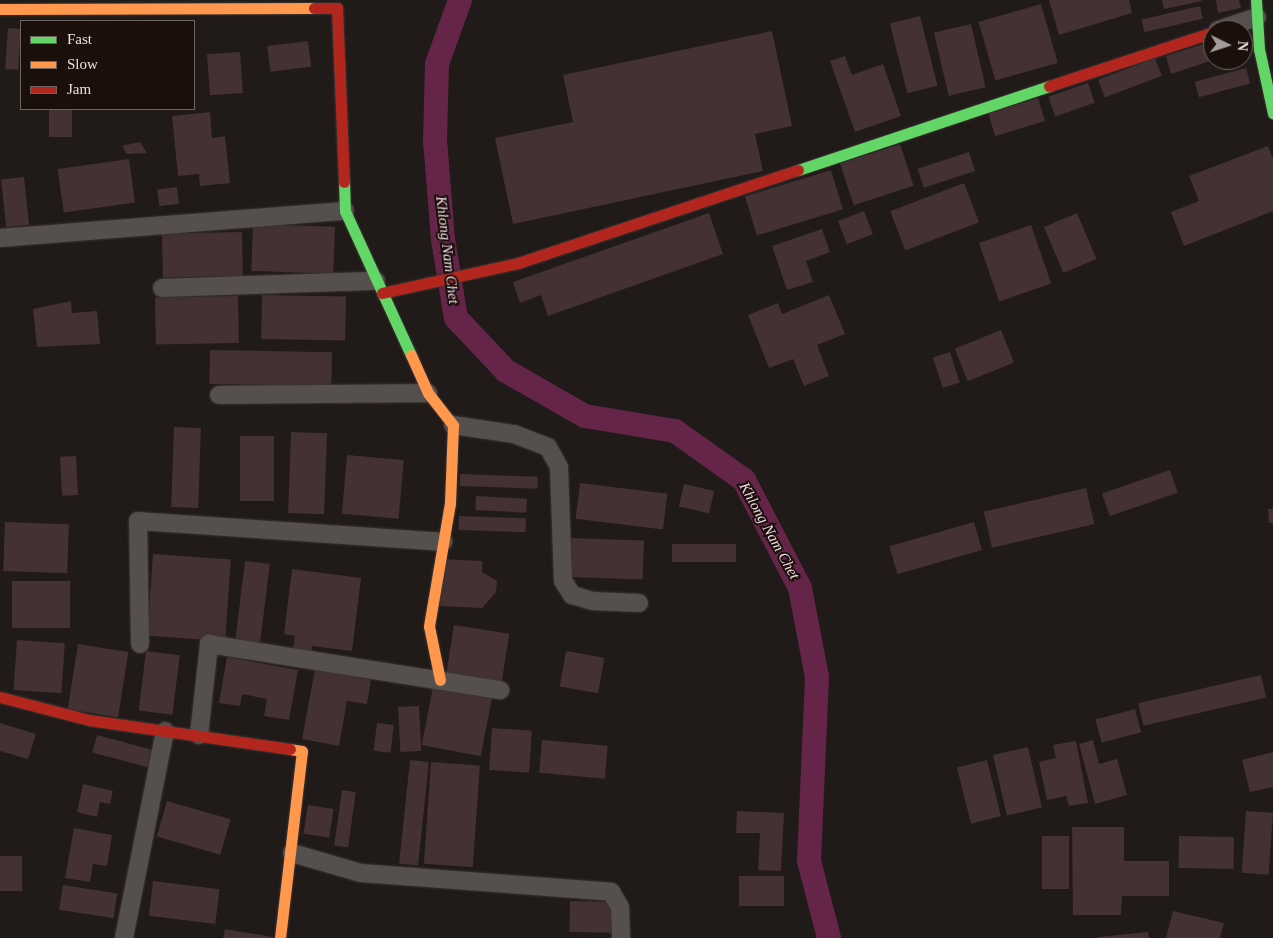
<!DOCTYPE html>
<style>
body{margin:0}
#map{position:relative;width:1273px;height:938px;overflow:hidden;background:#201a18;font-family:"Times New Roman",serif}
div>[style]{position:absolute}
.canal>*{height:24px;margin:-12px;padding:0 12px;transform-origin:12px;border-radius:12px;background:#642548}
.building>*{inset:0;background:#433133;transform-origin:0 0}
.roads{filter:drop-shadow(0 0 1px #3a3533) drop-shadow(0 0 1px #3a3533)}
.street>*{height:18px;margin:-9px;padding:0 9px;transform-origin:9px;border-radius:9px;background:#554f4d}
.fast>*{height:11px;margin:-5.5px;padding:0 5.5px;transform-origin:5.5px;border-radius:5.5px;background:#63d668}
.slow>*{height:11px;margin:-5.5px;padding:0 5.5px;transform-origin:5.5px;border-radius:5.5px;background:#ff974d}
.jam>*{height:11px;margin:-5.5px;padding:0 5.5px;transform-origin:5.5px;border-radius:5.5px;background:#b3261e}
span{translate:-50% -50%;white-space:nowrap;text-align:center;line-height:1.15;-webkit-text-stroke:4px #1a0f0b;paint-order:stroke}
.water-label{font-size:15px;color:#f1dae5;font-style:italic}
.legend{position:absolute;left:20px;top:20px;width:175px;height:90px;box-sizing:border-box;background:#1a0f0b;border:1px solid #6d635f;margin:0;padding:6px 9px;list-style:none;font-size:15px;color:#eae1de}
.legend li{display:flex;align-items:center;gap:10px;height:25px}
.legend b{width:25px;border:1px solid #6d635f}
.north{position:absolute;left:1203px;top:20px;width:50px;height:50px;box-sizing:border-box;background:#1a0f0b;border:1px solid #6d635f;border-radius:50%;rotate:94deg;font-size:14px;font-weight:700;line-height:20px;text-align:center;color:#eae1de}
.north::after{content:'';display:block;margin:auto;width:18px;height:22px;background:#a39b99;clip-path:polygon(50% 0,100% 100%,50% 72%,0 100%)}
</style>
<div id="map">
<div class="canal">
<i style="left:460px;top:0;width:68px;rotate:109.8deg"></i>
<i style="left:437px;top:64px;width:76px;rotate:91.5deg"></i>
<i style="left:435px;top:140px;width:99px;rotate:85.4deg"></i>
<i style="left:443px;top:239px;width:80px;rotate:80.7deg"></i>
<i style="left:456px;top:318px;width:73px;rotate:46.7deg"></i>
<i style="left:506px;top:371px;width:91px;rotate:29.7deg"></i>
<i style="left:585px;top:416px;width:91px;rotate:9.5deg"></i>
<i style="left:675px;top:431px;width:85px;rotate:35.4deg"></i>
<i style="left:744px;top:480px;width:122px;rotate:62.6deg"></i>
<i style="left:800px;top:588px;width:91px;rotate:79.2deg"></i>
<i style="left:817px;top:677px;width:184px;rotate:92.5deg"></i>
<i style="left:809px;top:861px;width:80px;rotate:75.4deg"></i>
</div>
<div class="building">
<i style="clip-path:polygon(1049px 0,1129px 0,1132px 13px,1059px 35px)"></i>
<i style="clip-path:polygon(1162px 0,1201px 0,1202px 1px,1164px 9px)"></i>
<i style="clip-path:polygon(1216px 0,1239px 0,1241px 8px,1218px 13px)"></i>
<i style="left:1041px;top:4px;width:61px;height:65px;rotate:74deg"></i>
<i style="left:1200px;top:6px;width:13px;height:60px;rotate:77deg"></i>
<i style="left:920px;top:16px;width:72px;height:31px;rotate:76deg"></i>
<i style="left:971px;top:24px;width:65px;height:38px;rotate:77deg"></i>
<i style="left:8px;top:28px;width:13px;height:41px;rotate:4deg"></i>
<i style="clip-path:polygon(1243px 30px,1249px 48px,1243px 50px)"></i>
<i style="clip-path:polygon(772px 31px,792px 126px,755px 134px,763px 171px,513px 224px,495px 138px,573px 122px,563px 75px)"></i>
<i style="left:308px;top:41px;width:26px;height:41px;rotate:83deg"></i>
<i style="clip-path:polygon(1213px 41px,1213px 60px,1171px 74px,1166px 56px)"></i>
<i style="left:240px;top:52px;width:41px;height:33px;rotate:86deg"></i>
<i style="clip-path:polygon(845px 56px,852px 75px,883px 64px,901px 116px,855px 132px,830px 61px)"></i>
<i style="left:1155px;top:58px;width:19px;height:61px;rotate:69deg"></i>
<i style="left:1246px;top:68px;width:16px;height:53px;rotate:75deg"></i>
<i style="left:1088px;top:83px;width:21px;height:42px;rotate:71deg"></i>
<i style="left:1038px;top:98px;width:24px;height:52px;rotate:73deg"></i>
<i style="left:49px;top:109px;width:23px;height:28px"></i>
<i style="clip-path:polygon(210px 112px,212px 138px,225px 136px,230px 183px,200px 186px,199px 174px,178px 176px,172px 116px)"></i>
<i style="clip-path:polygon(140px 142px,147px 153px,127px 154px,122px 146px)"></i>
<i style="left:900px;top:144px;width:44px;height:63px;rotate:72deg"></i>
<i style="clip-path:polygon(1268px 146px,1273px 159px,1273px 211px,1184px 246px,1171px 212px,1199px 201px,1189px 176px)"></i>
<i style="left:969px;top:152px;width:20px;height:54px;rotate:72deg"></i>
<i style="left:129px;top:159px;width:44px;height:72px;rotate:82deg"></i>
<i style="left:831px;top:170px;width:41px;height:90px;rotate:73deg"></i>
<i style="left:24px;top:177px;width:48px;height:23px;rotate:84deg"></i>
<i style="left:964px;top:183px;width:42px;height:79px;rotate:69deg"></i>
<i style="left:177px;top:187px;width:17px;height:20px;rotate:83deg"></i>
<i style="left:864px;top:211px;width:25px;height:28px;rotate:69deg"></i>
<i style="clip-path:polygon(709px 213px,723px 254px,548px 316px,541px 295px,520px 303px,513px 282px)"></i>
<i style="left:1077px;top:213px;width:50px;height:36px;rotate:67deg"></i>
<i style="left:253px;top:224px;width:82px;height:47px;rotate:2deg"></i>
<i style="left:1031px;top:225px;width:62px;height:55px;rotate:71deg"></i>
<i style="clip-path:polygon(822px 229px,830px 252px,806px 261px,813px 282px,787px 290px,772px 246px)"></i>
<i style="left:242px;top:232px;width:44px;height:80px;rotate:89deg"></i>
<i style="left:262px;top:295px;width:84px;height:44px;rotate:1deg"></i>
<i style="clip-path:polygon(829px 295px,845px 334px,817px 345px,829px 376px,804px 386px,793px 359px,769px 368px,748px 315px,778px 303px,782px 314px)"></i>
<i style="left:238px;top:296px;width:47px;height:83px;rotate:89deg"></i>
<i style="clip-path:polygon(71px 301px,72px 313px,97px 311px,100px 344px,37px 347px,33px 309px)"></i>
<i style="left:1001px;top:330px;width:35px;height:50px;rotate:68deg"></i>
<i style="left:210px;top:350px;width:122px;height:34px;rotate:1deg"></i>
<i style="left:950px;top:352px;width:32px;height:18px;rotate:72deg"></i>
<i style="left:174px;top:427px;width:27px;height:80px;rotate:2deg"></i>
<i style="left:291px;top:432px;width:36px;height:81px;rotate:2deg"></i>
<i style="left:240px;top:436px;width:34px;height:65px"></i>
<i style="left:347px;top:455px;width:57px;height:59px;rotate:5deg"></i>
<i style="left:76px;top:456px;width:39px;height:16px;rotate:87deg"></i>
<i style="left:1170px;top:470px;width:24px;height:72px;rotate:71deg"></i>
<i style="left:460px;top:474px;width:78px;height:12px;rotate:2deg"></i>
<i style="left:580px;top:483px;width:88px;height:36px;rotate:7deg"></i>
<i style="left:684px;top:484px;width:31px;height:23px;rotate:13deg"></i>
<i style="left:1086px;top:488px;width:37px;height:105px;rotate:77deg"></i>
<i style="left:476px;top:496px;width:51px;height:14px;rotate:3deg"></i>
<i style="clip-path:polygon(1268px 509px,1273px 509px,1273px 523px,1269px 523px)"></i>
<i style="left:459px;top:516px;width:67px;height:14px;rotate:2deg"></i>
<i style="left:5px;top:522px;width:64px;height:49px;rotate:2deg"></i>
<i style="left:974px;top:522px;width:29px;height:88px;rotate:74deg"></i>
<i style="left:570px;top:538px;width:74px;height:39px;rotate:2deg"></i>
<i style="left:736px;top:544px;width:18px;height:64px;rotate:90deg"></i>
<i style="left:153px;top:554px;width:78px;height:82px;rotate:4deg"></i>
<i style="clip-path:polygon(441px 559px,482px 561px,482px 572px,497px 581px,496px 592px,482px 608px,439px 606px)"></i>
<i style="left:245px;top:561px;width:25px;height:79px;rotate:7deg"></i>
<i style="clip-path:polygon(292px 569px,361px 578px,352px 651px,312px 646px,312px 651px,293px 648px,295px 636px,284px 634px)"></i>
<i style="left:12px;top:581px;width:58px;height:47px"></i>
<i style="left:454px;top:625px;width:56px;height:51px;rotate:9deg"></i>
<i style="left:17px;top:640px;width:48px;height:50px;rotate:4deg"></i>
<i style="left:78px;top:644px;width:51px;height:66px;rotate:9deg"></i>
<i style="left:146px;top:651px;width:34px;height:60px;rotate:7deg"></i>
<i style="left:566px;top:651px;width:39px;height:36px;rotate:10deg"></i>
<i style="clip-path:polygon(227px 657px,298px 670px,289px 720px,264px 716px,267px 699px,242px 694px,240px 706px,219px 703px)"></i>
<i style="clip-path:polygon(315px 669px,371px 679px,367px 704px,347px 701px,339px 746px,302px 739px)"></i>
<i style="left:1261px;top:675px;width:23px;height:126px;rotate:77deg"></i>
<i style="left:433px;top:687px;width:60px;height:59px;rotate:11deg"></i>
<i style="left:419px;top:706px;width:45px;height:21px;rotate:87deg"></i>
<i style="left:1135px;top:709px;width:24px;height:41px;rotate:75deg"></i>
<i style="clip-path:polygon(0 723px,36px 734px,28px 759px,0 751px)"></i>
<i style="left:377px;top:723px;width:17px;height:28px;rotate:7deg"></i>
<i style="left:492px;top:728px;width:40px;height:42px;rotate:4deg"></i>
<i style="left:97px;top:735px;width:62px;height:18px;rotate:15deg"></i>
<i style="left:542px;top:740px;width:66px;height:33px;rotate:5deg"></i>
<i style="clip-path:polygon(1093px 740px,1099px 764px,1117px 759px,1127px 795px,1095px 804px,1079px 744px)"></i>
<i style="clip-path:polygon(1076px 741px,1088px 803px,1069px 806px,1066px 796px,1047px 800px,1039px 762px,1056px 758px,1053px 745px)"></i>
<i style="left:1028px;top:747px;width:62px;height:36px;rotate:77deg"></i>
<i style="clip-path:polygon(1273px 752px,1273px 787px,1250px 792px,1242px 760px)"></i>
<i style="left:410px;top:760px;width:19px;height:104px;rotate:6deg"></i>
<i style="left:987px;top:760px;width:58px;height:31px;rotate:76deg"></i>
<i style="left:431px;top:762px;width:49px;height:102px;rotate:4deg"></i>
<i style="clip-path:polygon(83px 784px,113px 791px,110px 804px,100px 802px,97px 817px,77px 812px)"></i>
<i style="left:342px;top:790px;width:14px;height:56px;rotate:8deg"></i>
<i style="left:167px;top:801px;width:66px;height:37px;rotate:16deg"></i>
<i style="left:308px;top:805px;width:26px;height:29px;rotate:9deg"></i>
<i style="clip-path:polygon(737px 811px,784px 813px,781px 871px,758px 870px,760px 833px,736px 833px)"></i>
<i style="left:1246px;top:811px;width:27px;height:62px;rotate:4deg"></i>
<i style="clip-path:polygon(1072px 827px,1124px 827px,1124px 861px,1169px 861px,1169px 896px,1122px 896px,1121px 915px,1073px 915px)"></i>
<i style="clip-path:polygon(74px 828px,112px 835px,107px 866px,93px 864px,90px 882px,65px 878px)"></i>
<i style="left:1042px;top:836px;width:27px;height:53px"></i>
<i style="left:1179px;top:836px;width:55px;height:32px;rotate:1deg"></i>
<i style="left:22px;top:856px;width:35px;height:22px;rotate:90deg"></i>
<i style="left:739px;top:876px;width:45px;height:30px"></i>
<i style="left:153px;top:881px;width:67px;height:35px;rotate:7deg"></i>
<i style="left:63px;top:885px;width:55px;height:25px;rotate:9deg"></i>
<i style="left:570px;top:901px;width:42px;height:31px;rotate:1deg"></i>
<i style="clip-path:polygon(1173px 911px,1224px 923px,1220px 938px,1166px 938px)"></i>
<i style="clip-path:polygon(225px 929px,273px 937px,273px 938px,223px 938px)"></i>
<i style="clip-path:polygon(1148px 932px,1149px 938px,1098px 938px,1098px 937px)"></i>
</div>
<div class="roads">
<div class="street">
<i style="left:1218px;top:30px;width:41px;rotate:-18.4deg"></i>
<i style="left:0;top:238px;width:346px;rotate:-4.5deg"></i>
<i style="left:162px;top:288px;width:214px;rotate:-1.9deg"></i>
<i style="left:219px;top:395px;width:209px;rotate:-0.5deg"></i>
<i style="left:453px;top:425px;width:62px;rotate:8.4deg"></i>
<i style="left:514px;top:434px;width:36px;rotate:21deg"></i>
<i style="left:548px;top:447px;width:23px;rotate:61deg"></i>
<i style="left:559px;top:467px;width:114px;rotate:88deg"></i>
<i style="left:563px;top:581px;width:17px;rotate:57deg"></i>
<i style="left:572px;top:595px;width:22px;rotate:16deg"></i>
<i style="left:593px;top:601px;width:46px;rotate:2.5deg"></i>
<i style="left:140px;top:644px;width:123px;rotate:-90.9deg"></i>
<i style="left:138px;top:521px;width:306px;rotate:3.9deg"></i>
<i style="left:199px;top:735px;width:92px;rotate:-83.7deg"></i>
<i style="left:209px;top:644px;width:295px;rotate:9deg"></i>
<i style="left:292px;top:853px;width:72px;rotate:16.2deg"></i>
<i style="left:361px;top:873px;width:251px;rotate:4.3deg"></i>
<i style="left:611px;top:892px;width:17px;rotate:59deg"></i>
<i style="left:620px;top:907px;width:31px;rotate:88deg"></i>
<i style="left:124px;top:938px;width:211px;rotate:-78.8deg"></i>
</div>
<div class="fast">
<i style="left:1256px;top:0;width:49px;rotate:86.5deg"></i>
<i style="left:1259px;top:49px;width:66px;rotate:77.7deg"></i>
<i style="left:798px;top:170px;width:265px;rotate:-18.5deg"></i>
<i style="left:344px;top:182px;width:29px;rotate:88deg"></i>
<i style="left:345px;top:211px;width:158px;rotate:65.4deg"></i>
</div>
<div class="slow">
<i style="left:0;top:9px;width:314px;rotate:-0.2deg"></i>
<i style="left:411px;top:355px;width:42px;rotate:65.9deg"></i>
<i style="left:428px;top:393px;width:41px;rotate:52deg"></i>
<i style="left:453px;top:425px;width:78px;rotate:92.2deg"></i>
<i style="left:450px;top:503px;width:125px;rotate:99.7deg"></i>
<i style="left:429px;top:626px;width:55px;rotate:78.5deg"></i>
<i style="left:280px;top:938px;width:188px;rotate:-83.3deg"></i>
<i style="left:302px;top:751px;width:12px;rotate:-171deg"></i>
</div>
<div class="jam">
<i style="left:314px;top:8px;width:23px"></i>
<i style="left:337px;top:8px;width:174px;rotate:87.7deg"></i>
<i style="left:1049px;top:86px;width:173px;rotate:-18.2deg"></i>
<i style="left:382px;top:293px;width:139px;rotate:-12.4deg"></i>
<i style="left:518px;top:263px;width:295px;rotate:-18.4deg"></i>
<i style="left:0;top:697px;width:92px;rotate:14.5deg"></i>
<i style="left:89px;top:720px;width:203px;rotate:8.2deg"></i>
</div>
</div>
<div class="water-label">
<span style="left:447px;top:250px;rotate:83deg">Khlong Nam Chet</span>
<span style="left:769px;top:531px;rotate:61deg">Khlong Nam Chet</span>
</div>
<ul class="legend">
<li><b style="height:6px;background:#63d668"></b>Fast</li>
<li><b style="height:6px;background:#ff974d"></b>Slow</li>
<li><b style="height:6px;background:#b3261e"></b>Jam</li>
</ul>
<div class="north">N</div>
</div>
